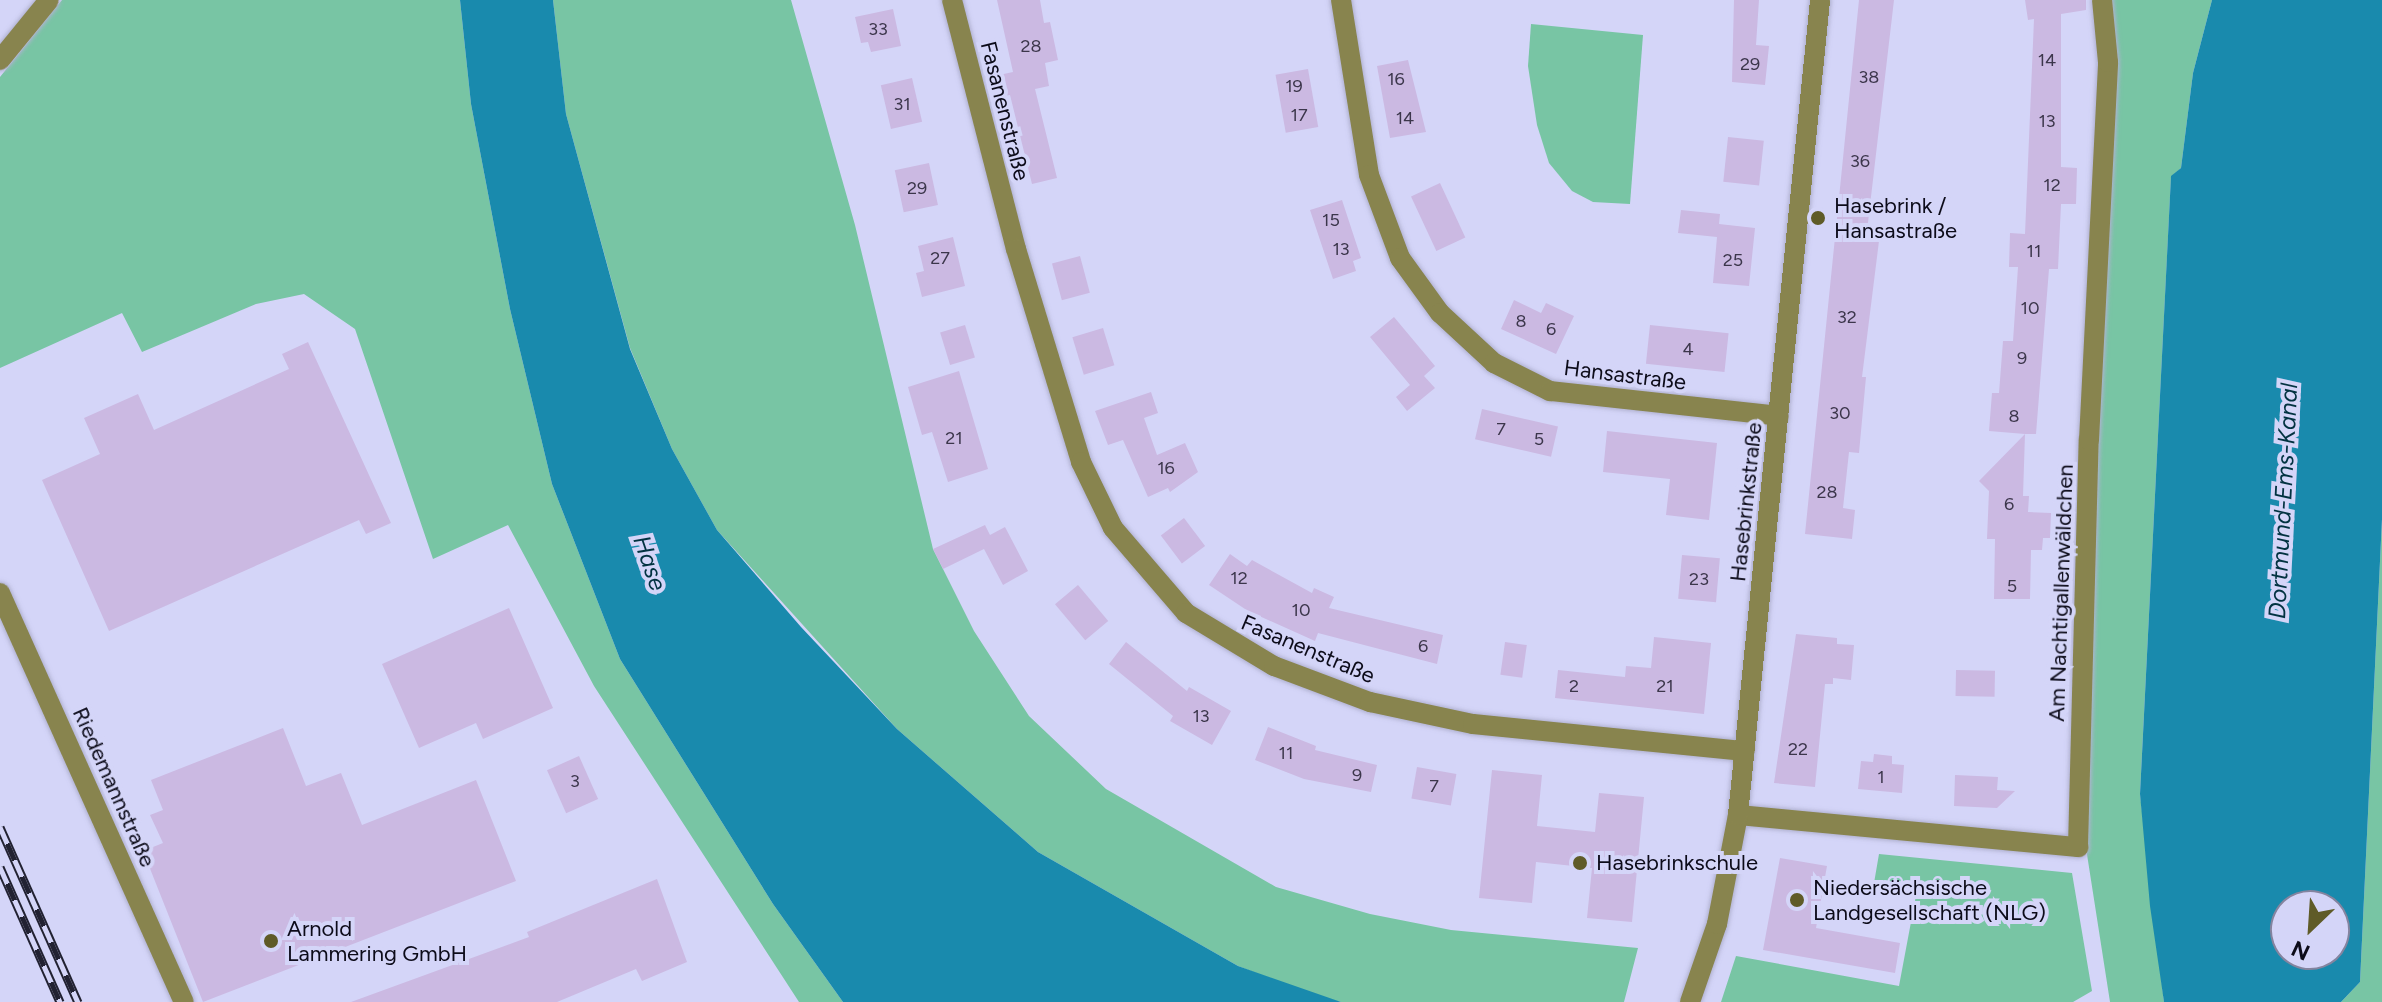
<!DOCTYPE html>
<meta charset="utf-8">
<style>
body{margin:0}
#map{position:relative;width:2382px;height:1002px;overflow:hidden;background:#d4d5f8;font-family:Figtree,sans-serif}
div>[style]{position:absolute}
.green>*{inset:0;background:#78c5a4}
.water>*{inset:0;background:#198aad}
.building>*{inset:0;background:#cbb9e2;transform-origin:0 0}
.roads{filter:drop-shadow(0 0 2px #b0b1d0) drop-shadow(0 0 2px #b0b1d0)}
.minor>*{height:20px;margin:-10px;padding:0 10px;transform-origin:10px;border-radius:10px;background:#88844e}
.rail>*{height:9px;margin-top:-4.5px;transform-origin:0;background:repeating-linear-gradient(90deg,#d4d5f8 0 18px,#222232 0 36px);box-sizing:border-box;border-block:2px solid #222232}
.dots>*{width:22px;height:22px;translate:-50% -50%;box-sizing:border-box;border:4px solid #d4d5f8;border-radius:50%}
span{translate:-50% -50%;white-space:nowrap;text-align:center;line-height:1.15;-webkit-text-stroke:8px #d4d5f8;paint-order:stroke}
.number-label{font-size:18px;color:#3c364b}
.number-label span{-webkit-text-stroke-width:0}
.street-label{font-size:22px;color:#0c0b19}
.poi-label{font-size:22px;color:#0c0b19}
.left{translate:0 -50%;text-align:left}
.water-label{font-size:24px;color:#023241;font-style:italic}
.north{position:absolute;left:2270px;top:890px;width:80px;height:80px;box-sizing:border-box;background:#d4d5f8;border:2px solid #84849f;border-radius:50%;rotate:205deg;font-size:22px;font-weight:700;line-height:32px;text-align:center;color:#0c0b19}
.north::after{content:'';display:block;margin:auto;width:28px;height:36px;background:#5f5b28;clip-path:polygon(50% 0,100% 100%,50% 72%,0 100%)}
</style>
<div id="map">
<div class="green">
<i style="clip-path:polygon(62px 0,460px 0,471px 104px,510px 309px,552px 484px,620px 659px,773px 904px,843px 1002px,799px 1002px,594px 686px,508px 525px,433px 559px,355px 329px,304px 294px,256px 304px,142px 352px,122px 313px,0 368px,0 77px)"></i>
<i style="clip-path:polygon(553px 0,791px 0,855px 225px,933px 549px,974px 631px,1029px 716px,1106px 789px,1276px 887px,1370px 914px,1451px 930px,1638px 948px,1624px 1002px,1341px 1002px,1317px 997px,1238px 966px,1038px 852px,897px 729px,717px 530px,672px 449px,630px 348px,566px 114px)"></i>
<i style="clip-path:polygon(2112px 0,2212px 0,2193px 73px,2181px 168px,2171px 177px,2140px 794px,2164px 1002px,2110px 1002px,2086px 848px,2097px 439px,2116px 61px)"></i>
<i style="clip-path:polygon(1531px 24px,1643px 35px,1630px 204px,1593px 202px,1572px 191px,1549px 163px,1537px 125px,1528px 66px)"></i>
<i style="clip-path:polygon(2382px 519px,2382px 1002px,2341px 1002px,2360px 982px)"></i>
<i style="clip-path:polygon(1879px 854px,2072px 873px,2092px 991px,2073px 1002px,1721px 1002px,1736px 956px,1899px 986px,1917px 890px,1874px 883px)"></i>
</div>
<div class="water">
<i style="clip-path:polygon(460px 0,553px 0,566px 114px,630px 349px,672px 449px,717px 530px,801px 627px,897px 729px,1038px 852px,1238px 966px,1341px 1002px,843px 1002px,773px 904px,620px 659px,552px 484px,510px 309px,471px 104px)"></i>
<i style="clip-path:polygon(evenodd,2212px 0,2382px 0,2382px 519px,2360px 982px,2341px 1002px,2164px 1002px,2150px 906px,2140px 794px,2171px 176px,2181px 168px,2193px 73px,2212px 0,2286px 906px,2334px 906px,2334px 954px,2286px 954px,2286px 906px)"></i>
</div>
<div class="building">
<i style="clip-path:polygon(997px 0,1040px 0,1044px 23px,1050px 22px,1058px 60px,1045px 63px,1049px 86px,1035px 89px,1057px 178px,1032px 184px,1010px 95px,1003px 96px,999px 75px,1013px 72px)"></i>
<i style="clip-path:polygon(1734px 0,1759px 0,1756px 45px,1769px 46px,1765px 85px,1732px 82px)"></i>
<i style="clip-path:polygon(1859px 0,1894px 0,1867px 231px,1880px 233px,1862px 377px,1866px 377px,1859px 453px,1849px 452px,1843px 508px,1855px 510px,1852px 539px,1805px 534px)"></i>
<i style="clip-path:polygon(2025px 0,2086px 0,2086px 10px,2061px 14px,2061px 167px,2077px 168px,2076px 204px,2061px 204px,2058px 269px,2049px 269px,2036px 434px,2025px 434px,2023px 496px,2029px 496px,2028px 512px,2051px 513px,2050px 538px,2043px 538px,2042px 550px,2031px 550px,2030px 599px,1994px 599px,1995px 539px,1987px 539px,1989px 491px,1979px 481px,2025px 434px,1989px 431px,1992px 393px,1999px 393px,2003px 341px,2013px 341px,2018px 267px,2009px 267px,2010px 233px,2025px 234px,2034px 19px,2028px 20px)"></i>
<i style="clip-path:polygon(893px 9px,901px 46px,871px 52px,868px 42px,861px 43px,855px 17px)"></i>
<i style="clip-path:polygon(1408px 60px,1426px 132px,1390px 138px,1377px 66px)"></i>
<i style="left:1308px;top:69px;width:59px;height:33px;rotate:80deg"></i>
<i style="left:912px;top:78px;width:45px;height:32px;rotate:77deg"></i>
<i style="left:1728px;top:137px;width:36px;height:45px;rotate:6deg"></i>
<i style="left:929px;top:163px;width:43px;height:35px;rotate:78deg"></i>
<i style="left:1440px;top:183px;width:60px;height:32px;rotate:65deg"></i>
<i style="clip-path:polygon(1342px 200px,1361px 258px,1353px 261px,1356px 271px,1333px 279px,1310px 210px)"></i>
<i style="clip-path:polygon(1681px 210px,1720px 214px,1719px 224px,1755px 228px,1749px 286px,1713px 283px,1717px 237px,1678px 233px)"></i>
<i style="clip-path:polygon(953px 237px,965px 286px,922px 297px,916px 273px,924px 271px,918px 246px)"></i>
<i style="left:1080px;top:256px;width:38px;height:29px;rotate:75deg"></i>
<i style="clip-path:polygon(1514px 300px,1541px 313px,1546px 303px,1574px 316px,1556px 354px,1501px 329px)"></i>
<i style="clip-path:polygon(1394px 317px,1435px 366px,1424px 376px,1435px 388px,1407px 411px,1396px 397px,1410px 385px,1370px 337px)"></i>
<i style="left:965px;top:325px;width:34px;height:26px;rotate:73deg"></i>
<i style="left:1650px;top:325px;width:79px;height:39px;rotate:6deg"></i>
<i style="left:1103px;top:328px;width:39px;height:32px;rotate:73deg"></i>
<i style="clip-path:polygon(308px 342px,391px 523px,366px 534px,359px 520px,109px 631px,42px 480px,100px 454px,84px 418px,138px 394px,154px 430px,289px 369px,282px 354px)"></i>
<i style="clip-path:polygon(959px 371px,988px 469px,948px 482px,932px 432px,922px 435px,908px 387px)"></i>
<i style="clip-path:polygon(1151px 392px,1158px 413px,1144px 418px,1157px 455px,1185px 443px,1198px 472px,1170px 492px,1168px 488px,1148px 497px,1123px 440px,1108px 445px,1095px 411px)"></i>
<i style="left:1482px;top:409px;width:78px;height:31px;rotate:13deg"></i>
<i style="clip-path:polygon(1607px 431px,1717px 443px,1709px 520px,1666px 515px,1670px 479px,1603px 472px)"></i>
<i style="left:1184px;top:518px;width:35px;height:29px;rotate:53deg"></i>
<i style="clip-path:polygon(985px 525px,990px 535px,1005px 527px,1028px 571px,1003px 585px,984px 549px,943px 569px,933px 549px)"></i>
<i style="clip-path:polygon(1230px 554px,1247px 566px,1252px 560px,1312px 593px,1314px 588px,1334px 597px,1329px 608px,1443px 635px,1437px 664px,1318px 633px,1315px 641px,1248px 611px,1209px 585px)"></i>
<i style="left:1682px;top:555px;width:38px;height:44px;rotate:5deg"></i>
<i style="left:1078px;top:585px;width:47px;height:30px;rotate:50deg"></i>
<i style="clip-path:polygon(509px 608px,553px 708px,483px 739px,476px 723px,419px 748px,382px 664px)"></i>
<i style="clip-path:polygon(1796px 634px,1837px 638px,1837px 644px,1854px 645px,1851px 680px,1833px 678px,1833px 684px,1825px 684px,1815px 787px,1774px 783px)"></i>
<i style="clip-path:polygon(1654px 637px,1711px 643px,1704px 714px,1555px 698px,1558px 670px,1625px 677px,1626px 666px,1651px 668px)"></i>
<i style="clip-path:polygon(1126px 642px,1187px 691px,1189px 687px,1231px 711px,1212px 745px,1170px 721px,1173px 716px,1109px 664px)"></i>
<i style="left:1505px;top:642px;width:22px;height:33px;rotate:8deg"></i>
<i style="left:1956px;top:670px;width:39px;height:26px;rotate:1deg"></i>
<i style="clip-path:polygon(1268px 727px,1316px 746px,1315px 750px,1377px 765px,1371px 792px,1304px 779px,1255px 760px)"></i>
<i style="clip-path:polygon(283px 728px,306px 786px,341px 773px,362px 825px,476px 780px,516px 881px,203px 1002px,143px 851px,163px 843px,150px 815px,163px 810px,151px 780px)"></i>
<i style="clip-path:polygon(1874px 754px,1892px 756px,1892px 764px,1904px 765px,1902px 793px,1858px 789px,1861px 761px,1873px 762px)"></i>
<i style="left:579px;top:756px;width:47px;height:35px;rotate:66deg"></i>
<i style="left:1417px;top:767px;width:40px;height:32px;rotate:10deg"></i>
<i style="clip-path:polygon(1492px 770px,1542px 775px,1537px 826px,1595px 832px,1599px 793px,1644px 797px,1632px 922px,1587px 918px,1592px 868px,1536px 862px,1532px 903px,1479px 898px)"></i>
<i style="clip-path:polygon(1955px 775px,1998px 777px,1997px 790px,2015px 791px,1997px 808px,1954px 806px)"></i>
<i style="clip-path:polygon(1780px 858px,1827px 866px,1816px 928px,1900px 943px,1895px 973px,1763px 950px)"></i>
<i style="clip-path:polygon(657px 879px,687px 962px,642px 981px,636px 969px,557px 1002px,351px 1002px,529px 937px,527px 932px)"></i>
</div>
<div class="roads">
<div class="minor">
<i style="left:952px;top:0;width:257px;rotate:75.6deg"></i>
<i style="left:1016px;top:249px;width:223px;rotate:73deg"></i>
<i style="left:1081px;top:462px;width:73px;rotate:64.1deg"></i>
<i style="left:1113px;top:528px;width:112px;rotate:49.3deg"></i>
<i style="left:1186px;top:613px;width:103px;rotate:31.1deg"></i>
<i style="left:1274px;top:666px;width:103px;rotate:20.6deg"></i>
<i style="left:1370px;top:702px;width:105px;rotate:12.1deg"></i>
<i style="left:1473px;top:724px;width:273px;rotate:5.7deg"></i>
<i style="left:1341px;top:0;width:177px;rotate:80.9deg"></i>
<i style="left:1369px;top:175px;width:89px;rotate:69.5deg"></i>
<i style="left:1400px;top:258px;width:68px;rotate:54deg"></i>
<i style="left:1440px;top:313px;width:74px;rotate:42.8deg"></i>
<i style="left:1494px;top:363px;width:63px;rotate:26.6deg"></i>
<i style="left:1550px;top:391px;width:230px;rotate:6.2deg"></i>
<i style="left:0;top:60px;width:77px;rotate:-50.8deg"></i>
<i style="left:0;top:593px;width:448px;rotate:65.8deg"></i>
<i style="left:1738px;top:815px;width:342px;rotate:5.4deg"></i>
<i style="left:2078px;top:847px;width:407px;rotate:-88.5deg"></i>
<i style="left:2089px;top:440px;width:378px;rotate:-87.1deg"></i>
<i style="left:2108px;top:62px;width:62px;rotate:-95.5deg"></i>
<i style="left:1690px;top:1002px;width:83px;rotate:-70.9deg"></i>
<i style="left:1717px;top:924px;width:111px;rotate:-79.1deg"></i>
<i style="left:1738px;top:815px;width:819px;rotate:-84.25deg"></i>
</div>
</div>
<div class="rail">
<i style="left:0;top:827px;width:192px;rotate:66deg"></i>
<i style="left:0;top:867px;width:148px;rotate:66deg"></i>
</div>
<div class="dots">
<i style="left:1818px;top:218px;background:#5f5b28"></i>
<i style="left:1580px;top:863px;background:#5f5b28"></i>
<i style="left:1797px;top:900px;background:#5f5b28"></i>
<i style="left:271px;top:941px;background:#5f5b28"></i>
</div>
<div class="number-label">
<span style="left:878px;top:29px">33</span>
<span style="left:1031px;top:46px">28</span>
<span style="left:2047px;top:60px">14</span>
<span style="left:1750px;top:64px">29</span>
<span style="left:1869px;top:77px">38</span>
<span style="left:1396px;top:79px">16</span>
<span style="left:1294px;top:86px">19</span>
<span style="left:902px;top:104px">31</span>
<span style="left:1299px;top:115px">17</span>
<span style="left:1405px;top:118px">14</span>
<span style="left:2047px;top:121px">13</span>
<span style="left:1860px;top:161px">36</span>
<span style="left:2052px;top:185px">12</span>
<span style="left:917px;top:188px">29</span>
<span style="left:1331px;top:220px">15</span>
<span style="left:1341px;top:249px">13</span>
<span style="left:2034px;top:251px">11</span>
<span style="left:940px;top:258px">27</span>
<span style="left:1733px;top:260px">25</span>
<span style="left:2030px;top:308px">10</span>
<span style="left:1847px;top:317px">32</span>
<span style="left:1521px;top:321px">8</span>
<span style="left:1551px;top:329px">6</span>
<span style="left:1688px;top:349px">4</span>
<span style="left:2022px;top:358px">9</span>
<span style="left:1840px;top:413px">30</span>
<span style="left:2014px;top:416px">8</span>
<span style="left:1501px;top:429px">7</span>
<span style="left:954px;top:438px">21</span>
<span style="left:1539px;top:439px">5</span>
<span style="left:1166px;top:468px">16</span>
<span style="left:1827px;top:492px">28</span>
<span style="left:2009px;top:504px">6</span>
<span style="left:1239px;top:578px">12</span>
<span style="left:1699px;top:579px">23</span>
<span style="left:2012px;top:586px">5</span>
<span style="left:1301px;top:610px">10</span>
<span style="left:1423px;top:646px">6</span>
<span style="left:1574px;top:686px">2</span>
<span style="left:1665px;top:686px">21</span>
<span style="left:1201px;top:716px">13</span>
<span style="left:1798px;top:749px">22</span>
<span style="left:1286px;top:753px">11</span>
<span style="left:1357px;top:775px">9</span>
<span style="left:1881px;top:777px">1</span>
<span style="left:575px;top:781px">3</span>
<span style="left:1434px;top:786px">7</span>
</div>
<div class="street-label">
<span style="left:1005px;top:111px;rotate:76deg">Fasanenstraße</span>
<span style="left:1625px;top:375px;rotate:7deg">Hansastraße</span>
<span style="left:1746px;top:502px;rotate:-84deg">Hasebrinkstraße</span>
<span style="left:2061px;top:593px;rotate:-88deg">Am Nachtigallenwäldchen</span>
<span style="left:1308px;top:649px;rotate:23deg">Fasanenstraße</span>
<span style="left:114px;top:787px;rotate:66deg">Riedemannstraße</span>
</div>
<div class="poi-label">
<span class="left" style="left:1834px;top:218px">Hasebrink /<br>Hansastraße</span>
<span class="left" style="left:1596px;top:863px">Hasebrinkschule</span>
<span class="left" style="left:1813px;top:900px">Niedersächsische<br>Landgesellschaft (NLG)</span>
<span class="left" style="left:287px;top:941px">Arnold<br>Lammering GmbH</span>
</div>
<div class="water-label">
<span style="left:2283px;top:501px;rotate:-87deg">Dortmund-Ems-Kanal</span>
<span style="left:650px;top:563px;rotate:71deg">Hase</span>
</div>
<div class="north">N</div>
</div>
